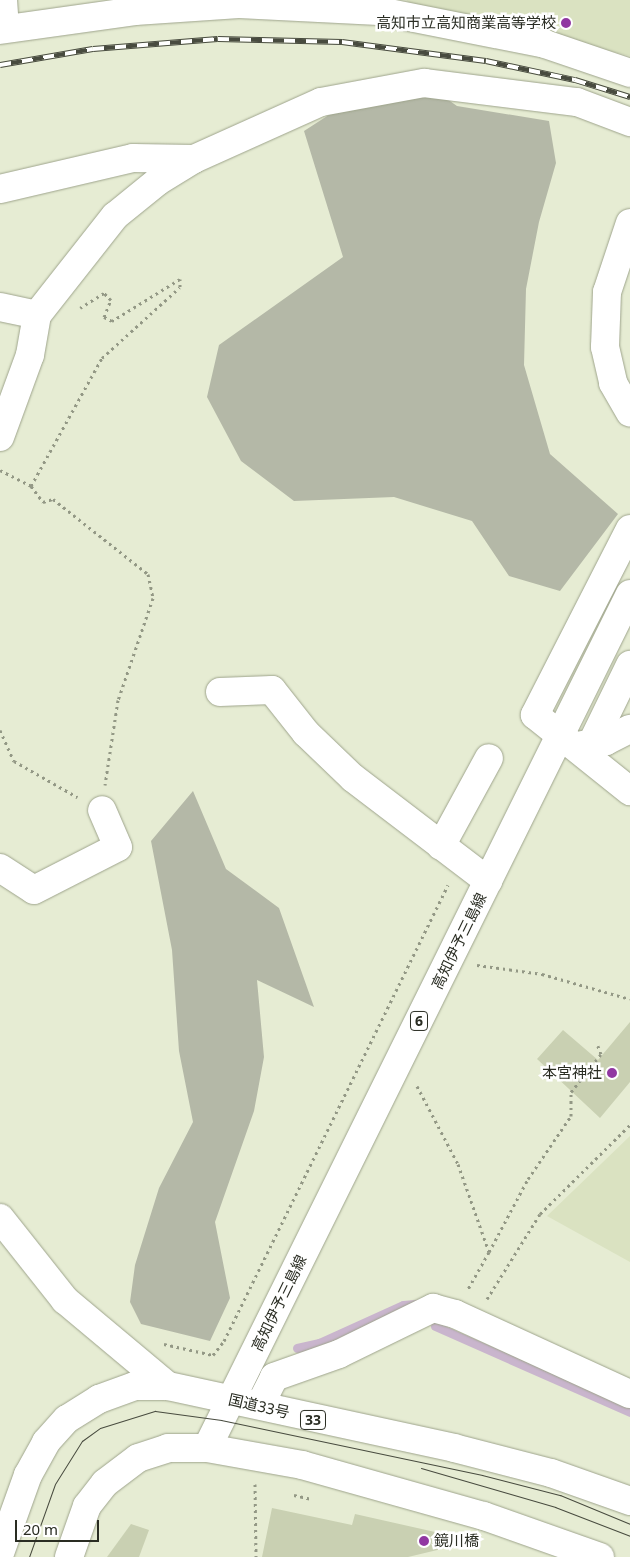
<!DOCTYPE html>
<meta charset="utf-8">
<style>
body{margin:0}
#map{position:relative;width:630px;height:1557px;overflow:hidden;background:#e6ecd3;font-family:"Noto Sans","Noto Sans JP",sans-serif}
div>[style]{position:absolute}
.built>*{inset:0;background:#dae2c1}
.green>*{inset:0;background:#b4b8a7}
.stream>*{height:9px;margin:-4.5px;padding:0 4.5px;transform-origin:4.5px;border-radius:4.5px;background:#c9b5cd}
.building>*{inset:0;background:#c9d0b2}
.path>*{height:3px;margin-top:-1.5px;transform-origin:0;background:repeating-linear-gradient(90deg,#939885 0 2.5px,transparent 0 6.5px)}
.roads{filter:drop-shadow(0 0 1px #9ea48c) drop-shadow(0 0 1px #9ea48c)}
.minor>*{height:28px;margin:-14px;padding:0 14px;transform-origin:14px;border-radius:14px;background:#fff}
.major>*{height:28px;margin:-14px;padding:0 14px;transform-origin:14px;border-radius:14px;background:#fff}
.highway>*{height:28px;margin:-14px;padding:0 14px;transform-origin:14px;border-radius:14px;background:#fff}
.tram>*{height:1px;margin:-0.5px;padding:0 0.5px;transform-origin:0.5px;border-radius:0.5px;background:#484b3f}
.rail>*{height:5.5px;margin-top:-2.75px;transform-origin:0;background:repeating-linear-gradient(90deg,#fff 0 11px,#484b3f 0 22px);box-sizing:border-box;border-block:1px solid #484b3f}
.dots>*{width:14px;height:14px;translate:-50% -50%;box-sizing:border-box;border:2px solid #fff;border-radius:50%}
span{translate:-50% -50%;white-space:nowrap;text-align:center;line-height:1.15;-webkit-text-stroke:5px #fff;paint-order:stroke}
.shield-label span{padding:1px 4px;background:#fff;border:1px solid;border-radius:4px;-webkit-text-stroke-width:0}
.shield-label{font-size:14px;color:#2a2d23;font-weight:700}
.poi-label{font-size:15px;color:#2a2d23}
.right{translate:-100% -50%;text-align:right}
.left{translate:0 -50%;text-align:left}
.street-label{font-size:15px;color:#2a2d23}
.scale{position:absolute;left:15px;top:1520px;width:84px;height:22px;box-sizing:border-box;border:2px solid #2a2d23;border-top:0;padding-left:6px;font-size:15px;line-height:18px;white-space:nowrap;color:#2a2d23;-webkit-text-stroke:4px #fff;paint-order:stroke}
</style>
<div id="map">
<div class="built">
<i style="clip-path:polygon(406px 0,630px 0,630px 56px,450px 11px,415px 7px)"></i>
<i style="clip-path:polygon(630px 1136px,630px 1262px,547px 1216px)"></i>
</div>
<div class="green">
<i style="clip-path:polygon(424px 83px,457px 106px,549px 121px,556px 163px,539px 222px,526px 289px,524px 365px,550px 454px,618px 514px,560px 591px,509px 576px,472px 521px,394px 497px,294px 501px,241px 461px,207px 397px,219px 345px,343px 257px,304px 131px,372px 87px)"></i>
<i style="clip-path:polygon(193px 791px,226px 869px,279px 908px,314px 1007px,257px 980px,264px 1057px,254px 1111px,215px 1222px,230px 1298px,210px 1341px,141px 1324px,130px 1302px,135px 1265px,159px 1188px,193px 1122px,179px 1051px,172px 950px,151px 841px)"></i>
</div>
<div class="stream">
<i style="left:435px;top:1326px;width:213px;rotate:23.8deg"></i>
<i style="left:297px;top:1348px;width:23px;rotate:-13deg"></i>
<i style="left:319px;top:1343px;width:92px;rotate:-24.3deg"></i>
<i style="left:403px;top:1305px;width:12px;rotate:-5deg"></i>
</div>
<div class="building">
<i style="clip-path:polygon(630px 1022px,630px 1082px,600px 1118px,537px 1059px,563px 1030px,598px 1060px)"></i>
<i style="clip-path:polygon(272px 1508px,352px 1525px,355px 1514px,475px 1541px,408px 1557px,262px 1557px)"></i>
<i style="clip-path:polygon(131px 1524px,149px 1530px,139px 1557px,107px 1557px)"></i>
</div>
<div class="path">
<i style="left:0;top:470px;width:35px;rotate:27deg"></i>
<i style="left:31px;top:486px;width:20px;rotate:53deg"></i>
<i style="left:43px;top:502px;width:10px;rotate:-17deg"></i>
<i style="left:53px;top:499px;width:121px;rotate:38.3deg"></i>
<i style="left:148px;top:574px;width:25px;rotate:78deg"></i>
<i style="left:153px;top:598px;width:108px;rotate:108.9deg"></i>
<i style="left:118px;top:700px;width:86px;rotate:98.7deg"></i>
<i style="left:31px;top:486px;width:146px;rotate:-61deg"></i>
<i style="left:102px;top:358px;width:105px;rotate:-42.3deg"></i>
<i style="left:180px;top:287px;width:8px;rotate:-90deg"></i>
<i style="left:180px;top:279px;width:80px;rotate:148.3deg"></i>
<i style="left:112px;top:321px;width:9px;rotate:-153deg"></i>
<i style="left:104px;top:317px;width:18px;rotate:-68deg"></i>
<i style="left:111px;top:300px;width:10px;rotate:-135deg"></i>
<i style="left:104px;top:293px;width:28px;rotate:148deg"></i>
<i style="left:0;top:730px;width:34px;rotate:66deg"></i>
<i style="left:14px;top:761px;width:73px;rotate:29.7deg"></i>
<i style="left:477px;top:965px;width:66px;rotate:7.9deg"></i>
<i style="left:542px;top:974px;width:91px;rotate:15.9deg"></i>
<i style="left:417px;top:1086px;width:88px;rotate:62.3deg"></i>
<i style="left:458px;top:1164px;width:93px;rotate:70.6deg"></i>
<i style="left:489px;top:1252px;width:43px;rotate:119.6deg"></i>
<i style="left:489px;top:1252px;width:83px;rotate:-61.9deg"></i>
<i style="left:528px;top:1179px;width:76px;rotate:-55.7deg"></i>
<i style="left:571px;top:1116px;width:24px;rotate:-90deg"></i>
<i style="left:571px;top:1092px;width:48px;rotate:-51.7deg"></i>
<i style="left:601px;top:1054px;width:9px;rotate:-111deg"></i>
<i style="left:487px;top:1299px;width:100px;rotate:-58.1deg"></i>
<i style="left:540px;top:1214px;width:127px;rotate:-44.7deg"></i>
<i style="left:164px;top:1344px;width:50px;rotate:12.7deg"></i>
<i style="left:213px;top:1355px;width:18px;rotate:-52deg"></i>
<i style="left:224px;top:1341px;width:508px;rotate:-63.84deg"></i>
<i style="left:255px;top:1484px;width:73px;rotate:89.2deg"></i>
<i style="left:294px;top:1495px;width:17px;rotate:13deg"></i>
</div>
<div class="roads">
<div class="minor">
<i style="left:3px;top:0;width:28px;rotate:86deg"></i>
<i style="left:0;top:30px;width:136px;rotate:-8deg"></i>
<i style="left:135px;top:11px;width:104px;rotate:-3.9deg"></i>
<i style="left:239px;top:4px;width:140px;rotate:2.9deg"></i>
<i style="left:379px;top:11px;width:169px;rotate:11.2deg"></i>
<i style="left:545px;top:44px;width:90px;rotate:18.8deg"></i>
<i style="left:0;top:189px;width:137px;rotate:-13.1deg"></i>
<i style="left:133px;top:158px;width:61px;rotate:0.9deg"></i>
<i style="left:630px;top:223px;width:73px;rotate:108.4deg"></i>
<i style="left:607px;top:292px;width:55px;rotate:92.1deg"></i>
<i style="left:605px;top:347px;width:37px;rotate:77deg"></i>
<i style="left:613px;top:383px;width:34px;rotate:60deg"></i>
<i style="left:0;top:307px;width:38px;rotate:12deg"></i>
<i style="left:0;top:437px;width:87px;rotate:-69.9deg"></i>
<i style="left:30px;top:355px;width:41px;rotate:-80.1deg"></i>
<i style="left:37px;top:315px;width:126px;rotate:-51.8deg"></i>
<i style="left:115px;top:216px;width:55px;rotate:-39.1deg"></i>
<i style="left:158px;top:181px;width:42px;rotate:-31.4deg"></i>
<i style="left:194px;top:159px;width:139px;rotate:-24.2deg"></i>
<i style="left:321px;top:102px;width:105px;rotate:-10.5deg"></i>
<i style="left:424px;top:83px;width:154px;rotate:7.1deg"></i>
<i style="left:577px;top:102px;width:57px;rotate:20.7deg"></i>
<i style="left:630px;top:529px;width:209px;rotate:117.1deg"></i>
<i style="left:535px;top:715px;width:122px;rotate:38.7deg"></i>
<i style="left:220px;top:692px;width:52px;rotate:-2.2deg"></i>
<i style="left:272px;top:690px;width:55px;rotate:51.7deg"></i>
<i style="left:306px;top:733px;width:65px;rotate:43.8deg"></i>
<i style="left:353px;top:778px;width:170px;rotate:37.3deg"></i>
<i style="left:592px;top:743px;width:87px;rotate:-64deg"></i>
<i style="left:582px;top:745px;width:24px;rotate:-9deg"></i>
<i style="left:606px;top:741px;width:27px;rotate:-27deg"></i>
<i style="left:441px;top:846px;width:100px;rotate:-61.4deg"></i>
<i style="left:0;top:868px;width:40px;rotate:32.9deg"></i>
<i style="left:34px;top:890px;width:94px;rotate:-27.1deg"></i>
<i style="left:118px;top:847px;width:40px;rotate:-113.4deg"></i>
<i style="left:0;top:1218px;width:105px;rotate:51.6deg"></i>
<i style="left:65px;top:1300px;width:134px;rotate:39.9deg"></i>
<i style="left:260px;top:1405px;width:31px;rotate:-63deg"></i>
<i style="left:274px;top:1377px;width:69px;rotate:-19.5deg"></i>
<i style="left:339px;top:1354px;width:105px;rotate:-26.1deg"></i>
<i style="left:433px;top:1308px;width:23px;rotate:15deg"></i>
<i style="left:455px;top:1314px;width:192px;rotate:24.6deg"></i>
</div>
<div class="major">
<i style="left:207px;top:1448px;width:953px;rotate:-63.65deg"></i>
</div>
<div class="highway">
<i style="left:0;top:1553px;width:83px;rotate:-70.3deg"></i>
<i style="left:28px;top:1475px;width:38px;rotate:-61deg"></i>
<i style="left:46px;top:1442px;width:31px;rotate:-48deg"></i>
<i style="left:67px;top:1419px;width:38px;rotate:-32deg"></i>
<i style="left:99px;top:1399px;width:38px;rotate:-20deg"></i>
<i style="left:135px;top:1386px;width:33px"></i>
<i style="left:168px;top:1386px;width:293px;rotate:12.2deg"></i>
<i style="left:454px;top:1448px;width:100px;rotate:14.5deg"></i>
<i style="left:551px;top:1473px;width:84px;rotate:19.5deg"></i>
<i style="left:69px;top:1557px;width:54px;rotate:-70.6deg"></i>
<i style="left:87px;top:1506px;width:29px;rotate:-52deg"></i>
<i style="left:105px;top:1483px;width:41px;rotate:-37.1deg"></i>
<i style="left:138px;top:1458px;width:32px;rotate:-18deg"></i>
<i style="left:168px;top:1448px;width:39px"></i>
<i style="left:207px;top:1448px;width:97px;rotate:10.1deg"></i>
<i style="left:302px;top:1465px;width:189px;rotate:15.7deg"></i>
<i style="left:484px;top:1516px;width:123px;rotate:19.5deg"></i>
</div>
</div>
<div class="tram">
<i style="left:421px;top:1468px;width:140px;rotate:16.2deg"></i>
<i style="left:555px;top:1507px;width:80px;rotate:21.1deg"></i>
<i style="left:29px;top:1557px;width:77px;rotate:-70.4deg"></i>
<i style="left:55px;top:1484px;width:51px;rotate:-57.9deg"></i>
<i style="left:82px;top:1441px;width:22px;rotate:-36deg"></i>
<i style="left:100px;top:1428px;width:58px;rotate:-17.2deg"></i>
<i style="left:155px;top:1411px;width:67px;rotate:7.8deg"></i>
<i style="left:221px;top:1420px;width:267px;rotate:11.9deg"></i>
<i style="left:482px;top:1475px;width:81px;rotate:14.4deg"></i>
<i style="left:560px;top:1495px;width:76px;rotate:22.5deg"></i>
</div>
<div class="rail">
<i style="left:0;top:65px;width:94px;rotate:-9.8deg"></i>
<i style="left:93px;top:49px;width:125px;rotate:-4.6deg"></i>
<i style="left:218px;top:39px;width:124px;rotate:1.4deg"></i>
<i style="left:342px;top:42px;width:145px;rotate:7.5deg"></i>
<i style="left:486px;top:61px;width:91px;rotate:12.1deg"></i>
<i style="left:575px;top:80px;width:58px;rotate:17.2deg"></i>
</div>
<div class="dots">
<i style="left:566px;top:23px;background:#9137a2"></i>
<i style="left:612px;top:1073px;background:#9137a2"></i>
<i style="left:424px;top:1541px;background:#9137a2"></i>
</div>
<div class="shield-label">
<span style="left:419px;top:1021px">6</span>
<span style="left:313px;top:1420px">33</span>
</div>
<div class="poi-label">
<span class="right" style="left:556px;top:23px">高知市立高知商業高等学校</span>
<span class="right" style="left:602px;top:1073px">本宮神社</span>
<span class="left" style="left:434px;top:1541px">鏡川橋</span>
</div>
<div class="street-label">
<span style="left:459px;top:941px;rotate:-64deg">高知伊予三島線</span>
<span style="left:279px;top:1303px;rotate:-64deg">高知伊予三島線</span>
<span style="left:259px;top:1406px;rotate:13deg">国道33号</span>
</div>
<div class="scale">20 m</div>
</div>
